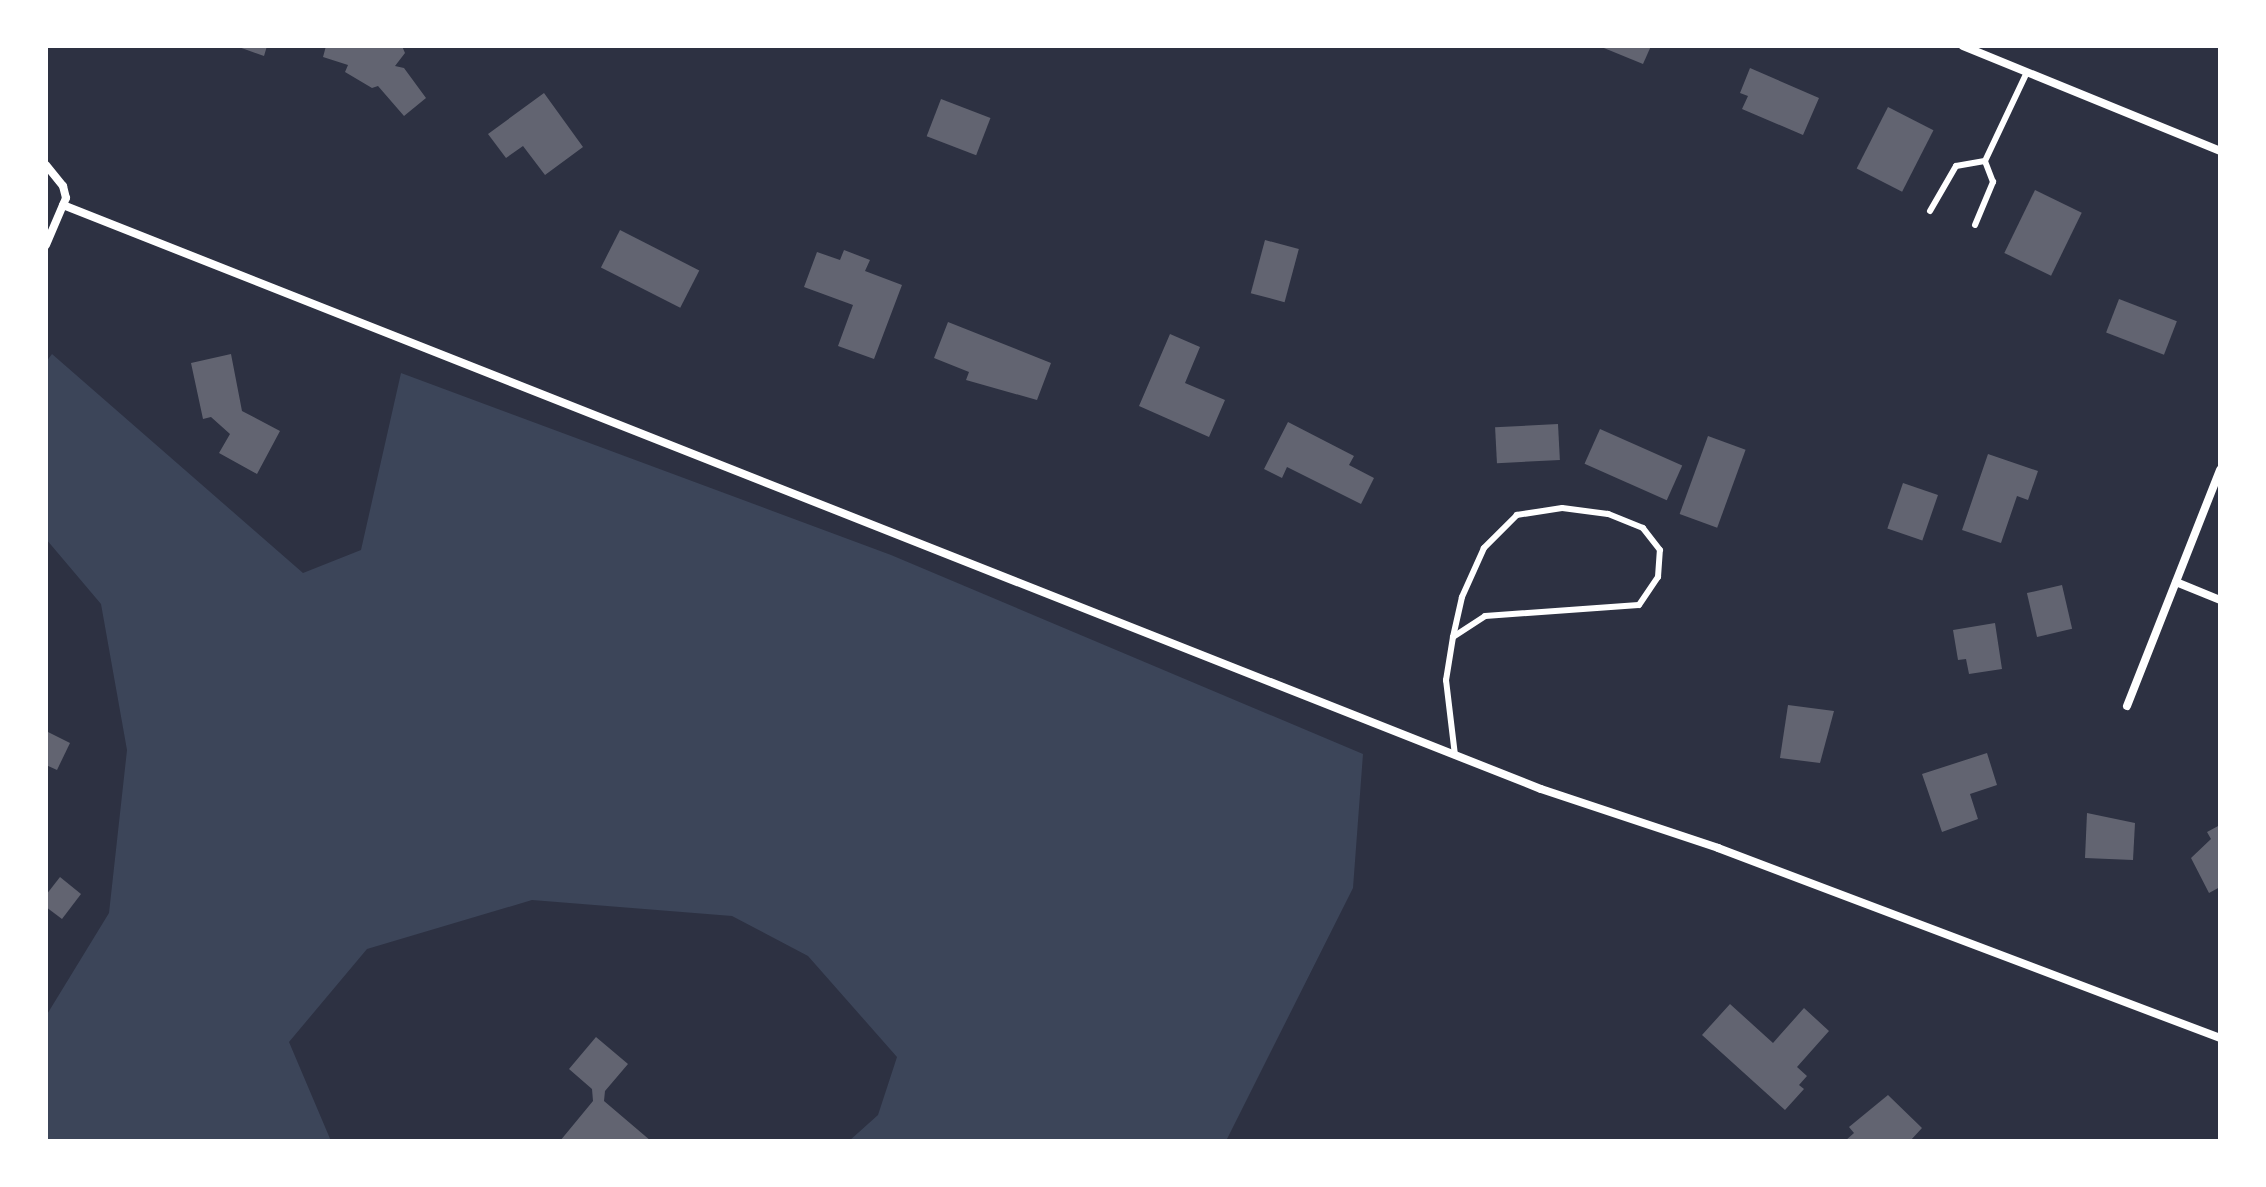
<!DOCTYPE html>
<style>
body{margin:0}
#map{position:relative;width:2266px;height:1187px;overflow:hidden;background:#2d3142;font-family:"PT Sans",sans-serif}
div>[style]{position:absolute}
.green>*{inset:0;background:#3c4559}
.building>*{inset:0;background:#626471;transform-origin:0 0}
.service>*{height:6px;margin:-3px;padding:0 3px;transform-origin:3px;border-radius:3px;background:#fff}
.minor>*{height:8px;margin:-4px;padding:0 4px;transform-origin:4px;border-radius:4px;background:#fff}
span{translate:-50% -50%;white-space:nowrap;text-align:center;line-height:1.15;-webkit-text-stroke:7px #fff;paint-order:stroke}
.frame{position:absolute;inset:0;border:48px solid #fff;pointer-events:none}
</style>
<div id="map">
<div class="green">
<i style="clip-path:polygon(52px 354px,303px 573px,361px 550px,401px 373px,891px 555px,1363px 754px,1353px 888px,1226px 1141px,849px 1141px,878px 1115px,897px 1057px,808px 956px,732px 916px,532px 900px,367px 949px,289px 1042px,331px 1141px,46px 1141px,46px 1016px,109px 913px,127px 750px,101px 604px,46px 539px,46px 362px)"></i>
</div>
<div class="building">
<i style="clip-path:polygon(236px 46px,267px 46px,264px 56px)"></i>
<i style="clip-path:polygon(326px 46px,402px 46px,405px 53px,395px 66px,404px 68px,426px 98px,404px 116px,378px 86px,372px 88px,345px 72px,348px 65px,323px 57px)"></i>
<i style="clip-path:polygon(1599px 46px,1651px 46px,1643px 64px)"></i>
<i style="clip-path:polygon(1750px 68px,1819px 98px,1803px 135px,1742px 109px,1748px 96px,1740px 93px)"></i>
<i style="clip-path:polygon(544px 93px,583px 147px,545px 175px,523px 146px,506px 158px,488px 134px)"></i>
<i style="left:941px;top:99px;width:53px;height:40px;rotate:21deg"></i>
<i style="left:1888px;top:107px;width:51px;height:69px;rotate:27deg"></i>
<i style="left:2035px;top:190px;width:52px;height:70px;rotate:26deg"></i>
<i style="left:620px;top:230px;width:89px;height:42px;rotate:27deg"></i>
<i style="left:1265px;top:240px;width:35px;height:55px;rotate:15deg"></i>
<i style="clip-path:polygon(844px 250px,870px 260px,865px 271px,902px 285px,874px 359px,838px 346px,853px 305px,804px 287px,817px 252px,840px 260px)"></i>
<i style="left:2119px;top:299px;width:62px;height:36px;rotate:21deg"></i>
<i style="clip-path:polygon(948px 322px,1051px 363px,1037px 400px,966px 380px,969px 372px,934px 358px)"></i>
<i style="clip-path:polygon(1170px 334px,1200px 347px,1185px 383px,1225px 400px,1209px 437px,1139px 406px)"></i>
<i style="clip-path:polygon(231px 354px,242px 411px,280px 431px,257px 474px,219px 453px,230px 434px,211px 417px,203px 419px,191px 363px)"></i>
<i style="clip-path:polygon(1288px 422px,1354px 456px,1349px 465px,1374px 478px,1361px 504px,1287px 467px,1282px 478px,1264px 469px)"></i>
<i style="left:1558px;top:424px;width:36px;height:63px;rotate:87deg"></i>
<i style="left:1600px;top:429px;width:90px;height:38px;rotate:24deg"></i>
<i style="left:1708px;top:436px;width:40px;height:83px;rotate:20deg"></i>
<i style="clip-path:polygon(1988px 454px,2038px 471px,2028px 500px,2017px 496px,2001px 543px,1962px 530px)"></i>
<i style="left:1903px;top:483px;width:37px;height:48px;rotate:19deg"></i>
<i style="left:2062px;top:585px;width:45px;height:36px;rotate:77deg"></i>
<i style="clip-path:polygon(1995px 623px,2002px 669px,1969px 674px,1966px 659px,1958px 660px,1953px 630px)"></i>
<i style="clip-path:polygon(1788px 705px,1834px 711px,1820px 763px,1780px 758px)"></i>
<i style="clip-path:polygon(46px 731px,70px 743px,57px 770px,46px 765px)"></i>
<i style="clip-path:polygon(1987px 753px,1997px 785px,1970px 794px,1978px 819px,1942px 832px,1922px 774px)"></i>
<i style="clip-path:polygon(2087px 813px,2135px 823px,2133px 860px,2085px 858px)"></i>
<i style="clip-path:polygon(2220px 825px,2220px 887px,2209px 893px,2191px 858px,2211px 839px,2207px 832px)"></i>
<i style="clip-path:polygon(60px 877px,81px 894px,62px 919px,46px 907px,46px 895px)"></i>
<i style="clip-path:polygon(1730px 1004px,1773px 1043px,1804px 1008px,1829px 1031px,1797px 1067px,1807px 1076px,1799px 1085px,1804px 1089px,1785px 1110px,1702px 1035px)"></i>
<i style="clip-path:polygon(596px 1037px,628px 1064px,605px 1091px,604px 1101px,651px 1141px,560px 1141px,593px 1101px,592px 1089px,569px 1069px)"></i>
<i style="clip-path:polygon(1888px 1095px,1922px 1128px,1910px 1141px,1845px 1141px,1854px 1133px,1849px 1127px)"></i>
</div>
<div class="service">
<i style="left:1930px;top:211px;width:52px;rotate:-60deg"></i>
<i style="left:1956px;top:166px;width:29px;rotate:-10deg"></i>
<i style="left:1975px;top:225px;width:47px;rotate:-67.3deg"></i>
<i style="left:1993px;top:182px;width:22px;rotate:-111deg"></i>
<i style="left:1985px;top:161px;width:98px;rotate:-64.7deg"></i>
<i style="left:1453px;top:637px;width:38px;rotate:-33deg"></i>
<i style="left:1485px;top:616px;width:154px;rotate:-4.1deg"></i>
<i style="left:1639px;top:605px;width:34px;rotate:-56deg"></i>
<i style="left:1658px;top:577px;width:27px;rotate:-86deg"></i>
<i style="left:1660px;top:550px;width:28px;rotate:-128deg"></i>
<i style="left:1643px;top:528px;width:38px;rotate:-158deg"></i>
<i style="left:1608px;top:514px;width:46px;rotate:-172.6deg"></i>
<i style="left:1562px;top:508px;width:46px;rotate:171.2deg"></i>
<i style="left:1517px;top:515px;width:47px;rotate:135deg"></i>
<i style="left:1484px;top:548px;width:54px;rotate:114.2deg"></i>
<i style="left:1462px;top:597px;width:41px;rotate:102.7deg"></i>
<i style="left:1453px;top:637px;width:44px;rotate:99.2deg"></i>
<i style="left:1446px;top:680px;width:76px;rotate:83.2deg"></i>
</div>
<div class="minor">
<i style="left:1963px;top:46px;width:278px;rotate:22.2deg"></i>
<i style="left:46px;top:165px;width:27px;rotate:51deg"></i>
<i style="left:63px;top:186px;width:12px;rotate:76deg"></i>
<i style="left:66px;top:198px;width:51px;rotate:113.1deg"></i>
<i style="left:63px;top:205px;width:1589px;rotate:21.56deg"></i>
<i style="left:1541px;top:789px;width:187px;rotate:18.4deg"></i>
<i style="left:1718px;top:848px;width:537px;rotate:20.73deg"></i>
<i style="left:2176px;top:582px;width:48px;rotate:22.2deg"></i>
<i style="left:2127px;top:706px;width:254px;rotate:-68.5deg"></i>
</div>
<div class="frame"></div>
</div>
